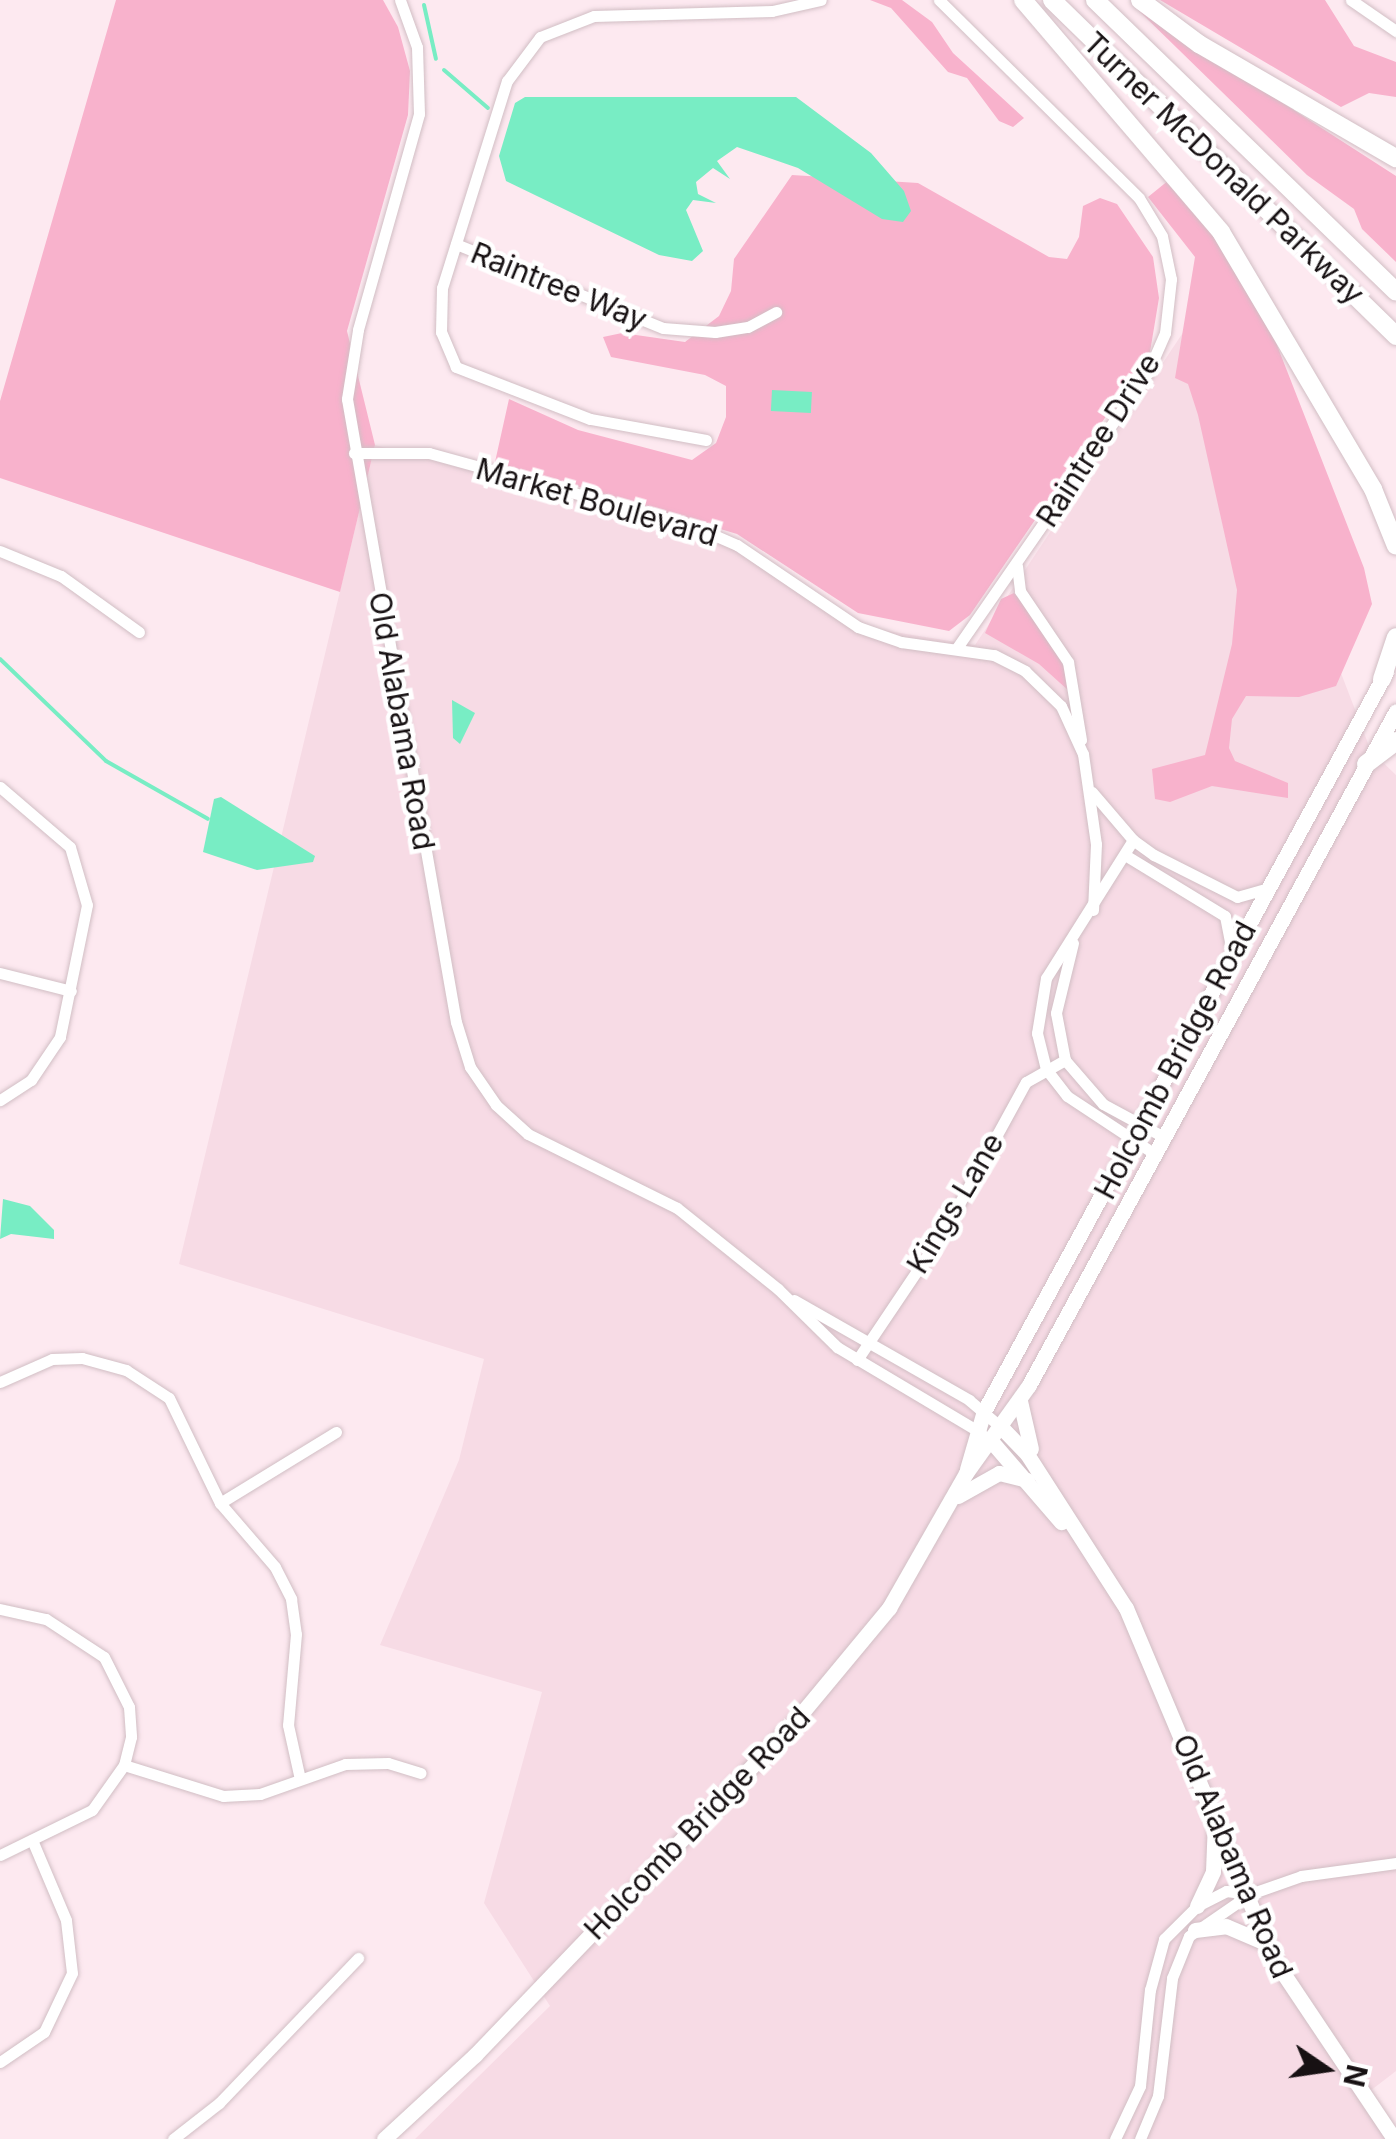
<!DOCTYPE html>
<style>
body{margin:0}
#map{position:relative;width:1396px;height:2139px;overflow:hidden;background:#fde9f0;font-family:Inter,sans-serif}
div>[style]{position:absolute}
.built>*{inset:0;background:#f7dbe5}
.green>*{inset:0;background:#f8b2cc}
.water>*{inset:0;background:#78edc4;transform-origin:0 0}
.stream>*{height:4px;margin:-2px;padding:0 2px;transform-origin:2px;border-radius:2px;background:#78edc4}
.roads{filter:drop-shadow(0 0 2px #d1bec4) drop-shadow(0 0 2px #d1bec4)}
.minor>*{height:11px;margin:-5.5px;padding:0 5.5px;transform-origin:5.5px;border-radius:5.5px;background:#fff}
.major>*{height:15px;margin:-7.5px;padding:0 7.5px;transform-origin:7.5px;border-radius:7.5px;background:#fff}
.highway>*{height:18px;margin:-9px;padding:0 9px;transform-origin:9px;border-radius:9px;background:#fff}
span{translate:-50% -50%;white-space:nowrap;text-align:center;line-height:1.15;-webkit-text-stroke:9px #fff;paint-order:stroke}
.street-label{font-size:30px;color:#171113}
.north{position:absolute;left:1276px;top:2019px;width:100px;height:100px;-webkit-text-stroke:8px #fff;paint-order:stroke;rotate:103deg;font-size:28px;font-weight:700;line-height:40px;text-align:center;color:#171113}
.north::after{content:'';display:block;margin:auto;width:35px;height:45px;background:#171113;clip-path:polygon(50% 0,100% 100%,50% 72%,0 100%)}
</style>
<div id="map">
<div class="built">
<i style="clip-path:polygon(1200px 307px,1371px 751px,1396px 775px,1396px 2071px,1361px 2098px,1392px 2139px,415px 2139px,550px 2006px,484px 1903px,542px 1692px,380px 1645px,459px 1460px,484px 1359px,179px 1264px,375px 445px,741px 544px,863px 627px,975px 645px)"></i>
</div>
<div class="green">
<i style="clip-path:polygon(116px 0,383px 0,398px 27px,410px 71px,408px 115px,347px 331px,375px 445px,340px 592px,0 478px,0 401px)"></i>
<i style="clip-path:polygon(870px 0,902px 0,932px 22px,953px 53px,1024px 118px,1013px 127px,999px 121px,967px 78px,948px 72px,891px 8px)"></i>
<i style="clip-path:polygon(1160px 0,1325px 0,1354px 46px,1396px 62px,1396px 97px,1369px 93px,1341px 107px)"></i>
<i style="clip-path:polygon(1137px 9px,1396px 176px,1396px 262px,1362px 229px,1354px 209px,1307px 175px)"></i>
<i style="clip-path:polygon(792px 175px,918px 183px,1049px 257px,1067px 259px,1079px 237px,1083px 206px,1100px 198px,1117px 204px,1153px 257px,1159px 298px,1150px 352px,970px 615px,949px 631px,858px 613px,737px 534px,495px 462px,509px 399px,578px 430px,692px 460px,716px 443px,726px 417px,726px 386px,705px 375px,611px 357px,603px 337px,622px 333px,685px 342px,719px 316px,731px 291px,734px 259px)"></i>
<i style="clip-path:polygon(1169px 180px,1220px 243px,1275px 340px,1364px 568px,1372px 604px,1336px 686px,1299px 697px,1246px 696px,1232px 719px,1229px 748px,1235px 761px,1288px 783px,1288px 798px,1212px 786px,1170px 802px,1155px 799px,1152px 769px,1205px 755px,1232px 644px,1237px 590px,1198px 415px,1188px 384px,1175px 378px,1195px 257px,1148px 197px)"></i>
<i style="clip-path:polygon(1014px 593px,1040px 619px,1067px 673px,1069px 691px,1039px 664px,985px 633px,1001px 599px)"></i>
</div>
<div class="water">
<i style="clip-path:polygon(525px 97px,796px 97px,871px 153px,904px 191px,911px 211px,903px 222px,882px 219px,798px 168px,737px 147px,717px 161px,730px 179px,713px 168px,696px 182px,698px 194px,716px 203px,693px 200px,686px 210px,703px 251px,692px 261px,659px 255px,506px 181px,499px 156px,515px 103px)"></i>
<i style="left:772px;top:390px;width:40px;height:21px;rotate:3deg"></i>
<i style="clip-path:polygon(452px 700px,475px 713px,460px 744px,453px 738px)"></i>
<i style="clip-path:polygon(221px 797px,315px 856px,313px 862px,257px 870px,203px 852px,214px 799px)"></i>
<i style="clip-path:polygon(3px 1199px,30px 1206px,54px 1230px,54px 1239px,11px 1234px,0 1239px)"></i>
</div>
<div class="stream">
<i style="left:424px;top:5px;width:55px;rotate:77.5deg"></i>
<i style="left:444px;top:70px;width:58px;rotate:40.8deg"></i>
<i style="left:0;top:659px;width:147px;rotate:43.9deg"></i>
<i style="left:106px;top:761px;width:117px;rotate:29.6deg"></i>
</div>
<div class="roads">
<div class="minor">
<i style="left:400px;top:0;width:50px;rotate:70.1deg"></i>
<i style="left:417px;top:47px;width:67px;rotate:88.3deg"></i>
<i style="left:419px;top:114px;width:224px;rotate:105.8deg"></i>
<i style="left:358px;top:330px;width:70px;rotate:99.1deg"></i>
<i style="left:347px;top:399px;width:632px;rotate:80.08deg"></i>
<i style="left:456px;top:1022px;width:47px;rotate:72.7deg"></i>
<i style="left:470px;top:1067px;width:46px;rotate:55.6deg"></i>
<i style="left:496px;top:1105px;width:43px;rotate:42.2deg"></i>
<i style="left:528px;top:1134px;width:166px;rotate:26.4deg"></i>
<i style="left:677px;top:1208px;width:129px;rotate:38.7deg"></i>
<i style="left:778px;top:1289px;width:83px;rotate:44.5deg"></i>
<i style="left:837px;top:1347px;width:168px;rotate:30.8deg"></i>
<i style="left:939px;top:0;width:281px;rotate:44.7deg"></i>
<i style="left:1139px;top:198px;width:44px;rotate:58.8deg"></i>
<i style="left:1162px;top:236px;width:44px;rotate:78.2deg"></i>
<i style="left:1171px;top:279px;width:54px;rotate:96.3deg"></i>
<i style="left:1165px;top:333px;width:43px;rotate:113.6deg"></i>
<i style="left:1148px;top:372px;width:336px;rotate:124.7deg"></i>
<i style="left:1351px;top:0;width:55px;rotate:34.6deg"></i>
<i style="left:456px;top:244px;width:223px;rotate:22.1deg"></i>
<i style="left:663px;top:328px;width:52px;rotate:4.4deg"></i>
<i style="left:715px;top:332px;width:33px;rotate:-9deg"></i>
<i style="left:748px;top:327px;width:32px;rotate:-28deg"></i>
<i style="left:706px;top:440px;width:118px;rotate:-169.7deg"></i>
<i style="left:590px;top:419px;width:144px;rotate:-158.8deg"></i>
<i style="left:456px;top:367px;width:38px;rotate:-113deg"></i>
<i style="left:441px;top:332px;width:44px;rotate:-88.7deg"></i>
<i style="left:442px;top:288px;width:217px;rotate:-72.6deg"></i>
<i style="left:507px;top:81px;width:55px;rotate:-53.1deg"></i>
<i style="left:540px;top:37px;width:58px;rotate:-21.3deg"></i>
<i style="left:594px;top:16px;width:178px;rotate:-1.6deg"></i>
<i style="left:772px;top:11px;width:50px;rotate:-12.7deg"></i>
<i style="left:354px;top:453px;width:75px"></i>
<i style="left:429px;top:453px;width:272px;rotate:15.4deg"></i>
<i style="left:691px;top:525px;width:50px;rotate:23.5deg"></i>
<i style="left:737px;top:545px;width:146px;rotate:34.1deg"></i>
<i style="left:858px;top:627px;width:46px;rotate:19.2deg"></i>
<i style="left:901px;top:642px;width:94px;rotate:8deg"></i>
<i style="left:994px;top:655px;width:35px;rotate:27deg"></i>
<i style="left:1025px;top:671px;width:50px;rotate:44.2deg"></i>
<i style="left:1061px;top:706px;width:53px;rotate:65.4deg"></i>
<i style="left:1083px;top:754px;width:91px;rotate:81.8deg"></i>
<i style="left:1096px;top:844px;width:66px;rotate:92.6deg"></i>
<i style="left:0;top:551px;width:66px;rotate:22.3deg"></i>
<i style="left:61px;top:576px;width:96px;rotate:35.7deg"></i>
<i style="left:1017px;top:566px;width:25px;rotate:83deg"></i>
<i style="left:1020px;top:591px;width:86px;rotate:55.9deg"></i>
<i style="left:1068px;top:662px;width:79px;rotate:80.5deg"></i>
<i style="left:0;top:787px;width:92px;rotate:40.6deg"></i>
<i style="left:70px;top:847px;width:60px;rotate:73.7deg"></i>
<i style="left:87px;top:905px;width:135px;rotate:101.6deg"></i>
<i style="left:60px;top:1037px;width:52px;rotate:124deg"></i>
<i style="left:31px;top:1080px;width:37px;rotate:147deg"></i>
<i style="left:1092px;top:792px;width:63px;rotate:49.5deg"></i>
<i style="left:1133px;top:840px;width:26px;rotate:36deg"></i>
<i style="left:1154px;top:855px;width:93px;rotate:26.8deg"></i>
<i style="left:1237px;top:897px;width:32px;rotate:-16deg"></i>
<i style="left:1133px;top:840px;width:163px;rotate:122.2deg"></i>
<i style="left:1046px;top:978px;width:56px;rotate:99.3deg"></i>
<i style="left:1037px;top:1033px;width:37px;rotate:76deg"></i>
<i style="left:1046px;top:1069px;width:34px;rotate:52deg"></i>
<i style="left:1067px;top:1096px;width:105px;rotate:33.4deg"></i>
<i style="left:1125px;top:855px;width:117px;rotate:31.4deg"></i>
<i style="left:1225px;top:916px;width:37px;rotate:79deg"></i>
<i style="left:1073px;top:943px;width:72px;rotate:103.7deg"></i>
<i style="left:1056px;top:1013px;width:48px;rotate:79.2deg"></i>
<i style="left:1065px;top:1060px;width:58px;rotate:49.2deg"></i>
<i style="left:1103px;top:1104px;width:69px;rotate:28.4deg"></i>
<i style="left:0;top:973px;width:73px;rotate:14.2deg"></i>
<i style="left:794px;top:1300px;width:202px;rotate:29.7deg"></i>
<i style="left:969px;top:1400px;width:45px;rotate:40.5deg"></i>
<i style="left:857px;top:1360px;width:161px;rotate:-56.1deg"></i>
<i style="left:947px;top:1226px;width:164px;rotate:-61.3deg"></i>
<i style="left:1026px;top:1082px;width:45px;rotate:-29.4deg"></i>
<i style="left:0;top:1382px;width:57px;rotate:-23.9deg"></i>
<i style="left:52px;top:1359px;width:30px;rotate:-2deg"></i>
<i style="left:82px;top:1358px;width:46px;rotate:15.3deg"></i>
<i style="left:126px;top:1370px;width:51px;rotate:33.1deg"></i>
<i style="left:169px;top:1398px;width:117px;rotate:64.1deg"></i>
<i style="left:220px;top:1503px;width:84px;rotate:49.3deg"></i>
<i style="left:275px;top:1567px;width:36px;rotate:63deg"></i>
<i style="left:291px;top:1599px;width:35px;rotate:82deg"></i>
<i style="left:296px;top:1634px;width:91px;rotate:95deg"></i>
<i style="left:288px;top:1725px;width:55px;rotate:77.5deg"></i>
<i style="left:220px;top:1503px;width:136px;rotate:-31.5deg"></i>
<i style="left:0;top:1609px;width:47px;rotate:12.3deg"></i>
<i style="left:46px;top:1619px;width:69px;rotate:33.2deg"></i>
<i style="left:104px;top:1657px;width:56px;rotate:63.4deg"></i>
<i style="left:129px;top:1707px;width:30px;rotate:86deg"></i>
<i style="left:131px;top:1737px;width:29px;rotate:104deg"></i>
<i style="left:124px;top:1765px;width:55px;rotate:125.4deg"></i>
<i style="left:92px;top:1810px;width:102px;rotate:153.9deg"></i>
<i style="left:124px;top:1765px;width:104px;rotate:17.4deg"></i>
<i style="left:223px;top:1796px;width:37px;rotate:-3deg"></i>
<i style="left:260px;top:1794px;width:90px;rotate:-19.4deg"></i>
<i style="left:345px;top:1764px;width:43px;rotate:-1.3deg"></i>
<i style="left:388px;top:1763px;width:34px;rotate:17deg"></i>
<i style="left:0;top:2062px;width:53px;rotate:-34.3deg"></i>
<i style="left:44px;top:2032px;width:65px;rotate:-64.6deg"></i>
<i style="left:72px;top:1973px;width:53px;rotate:-96.5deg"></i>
<i style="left:66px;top:1920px;width:87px;rotate:-113deg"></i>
<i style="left:173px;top:2139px;width:58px;rotate:-38deg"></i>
<i style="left:219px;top:2103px;width:201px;rotate:-46.2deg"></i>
<i style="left:1115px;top:2139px;width:59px;rotate:-64.7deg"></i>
<i style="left:1140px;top:2086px;width:97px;rotate:-84.1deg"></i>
<i style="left:1150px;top:1990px;width:53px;rotate:-74.6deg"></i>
<i style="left:1164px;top:1939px;width:47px;rotate:-45deg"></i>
<i style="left:1197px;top:1906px;width:33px;rotate:-27deg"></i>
<i style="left:1226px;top:1891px;width:24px;rotate:7deg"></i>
<i style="left:1140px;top:2139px;width:47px;rotate:-67.3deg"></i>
<i style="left:1158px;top:2096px;width:119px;rotate:-83.2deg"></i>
<i style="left:1172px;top:1978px;width:45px;rotate:-68deg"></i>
<i style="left:1189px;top:1936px;width:74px;rotate:-34.5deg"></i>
<i style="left:1250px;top:1894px;width:54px;rotate:-19.4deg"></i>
<i style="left:1301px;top:1876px;width:96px;rotate:-7.8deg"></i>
</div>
<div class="major">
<i style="left:1020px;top:1401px;width:49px;rotate:77.1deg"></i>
<i style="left:1003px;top:1429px;width:35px;rotate:46deg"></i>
<i style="left:1027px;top:1454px;width:183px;rotate:57.3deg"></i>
<i style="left:1126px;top:1608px;width:380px;rotate:67.2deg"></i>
<i style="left:1273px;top:1958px;width:218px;rotate:56.2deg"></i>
<i style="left:992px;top:1442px;width:106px;rotate:49.2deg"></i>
<i style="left:967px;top:1469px;width:60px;rotate:-73.7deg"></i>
<i style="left:984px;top:1411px;width:841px;rotate:-61.45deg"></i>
<i style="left:958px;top:1496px;width:47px;rotate:-29.3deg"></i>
<i style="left:999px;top:1473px;width:29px;rotate:14deg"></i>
<i style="left:1197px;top:1906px;width:38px;rotate:-65deg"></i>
<i style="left:1213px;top:1871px;width:50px;rotate:-87.7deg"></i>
<i style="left:1195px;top:1930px;width:31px;rotate:-7deg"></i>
<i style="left:1226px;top:1926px;width:46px;rotate:23.2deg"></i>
<i style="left:384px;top:2139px;width:124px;rotate:-42.7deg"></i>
<i style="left:475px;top:2055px;width:464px;rotate:-46.2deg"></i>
<i style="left:796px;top:1720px;width:146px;rotate:-50.3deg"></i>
<i style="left:889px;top:1608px;width:155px;rotate:-60.3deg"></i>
<i style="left:966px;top:1473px;width:108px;rotate:-54.4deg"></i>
<i style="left:1029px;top:1385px;width:767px;rotate:-61.43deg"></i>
</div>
<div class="highway">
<i style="left:1023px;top:0;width:305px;rotate:49.5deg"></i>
<i style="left:1221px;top:232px;width:299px;rotate:59.4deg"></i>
<i style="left:1373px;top:489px;width:61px;rotate:68deg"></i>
<i style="left:1052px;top:0;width:481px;rotate:44.3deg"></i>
<i style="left:1095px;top:0;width:419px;rotate:44.1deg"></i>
<i style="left:1140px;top:0;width:74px;rotate:36.7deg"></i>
<i style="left:1199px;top:44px;width:228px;rotate:30.1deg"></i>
<i style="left:1382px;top:679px;width:44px;rotate:-71.6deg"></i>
<i style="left:1366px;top:764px;width:38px;rotate:-37deg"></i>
</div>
</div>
<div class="street-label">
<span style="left:1224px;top:168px;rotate:44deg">Turner McDonald Parkway</span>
<span style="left:559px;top:286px;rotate:22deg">Raintree Way</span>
<span style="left:1098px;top:440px;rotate:-57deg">Raintree Drive</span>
<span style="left:597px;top:502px;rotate:16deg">Market Boulevard</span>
<span style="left:402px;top:721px;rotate:80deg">Old Alabama Road</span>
<span style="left:1175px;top:1060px;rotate:-62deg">Holcomb Bridge Road</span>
<span style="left:955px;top:1203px;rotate:-59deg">Kings Lane</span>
<span style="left:697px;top:1823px;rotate:-46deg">Holcomb Bridge Road</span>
<span style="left:1233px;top:1856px;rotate:67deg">Old Alabama Road</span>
</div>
<div class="north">N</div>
</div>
